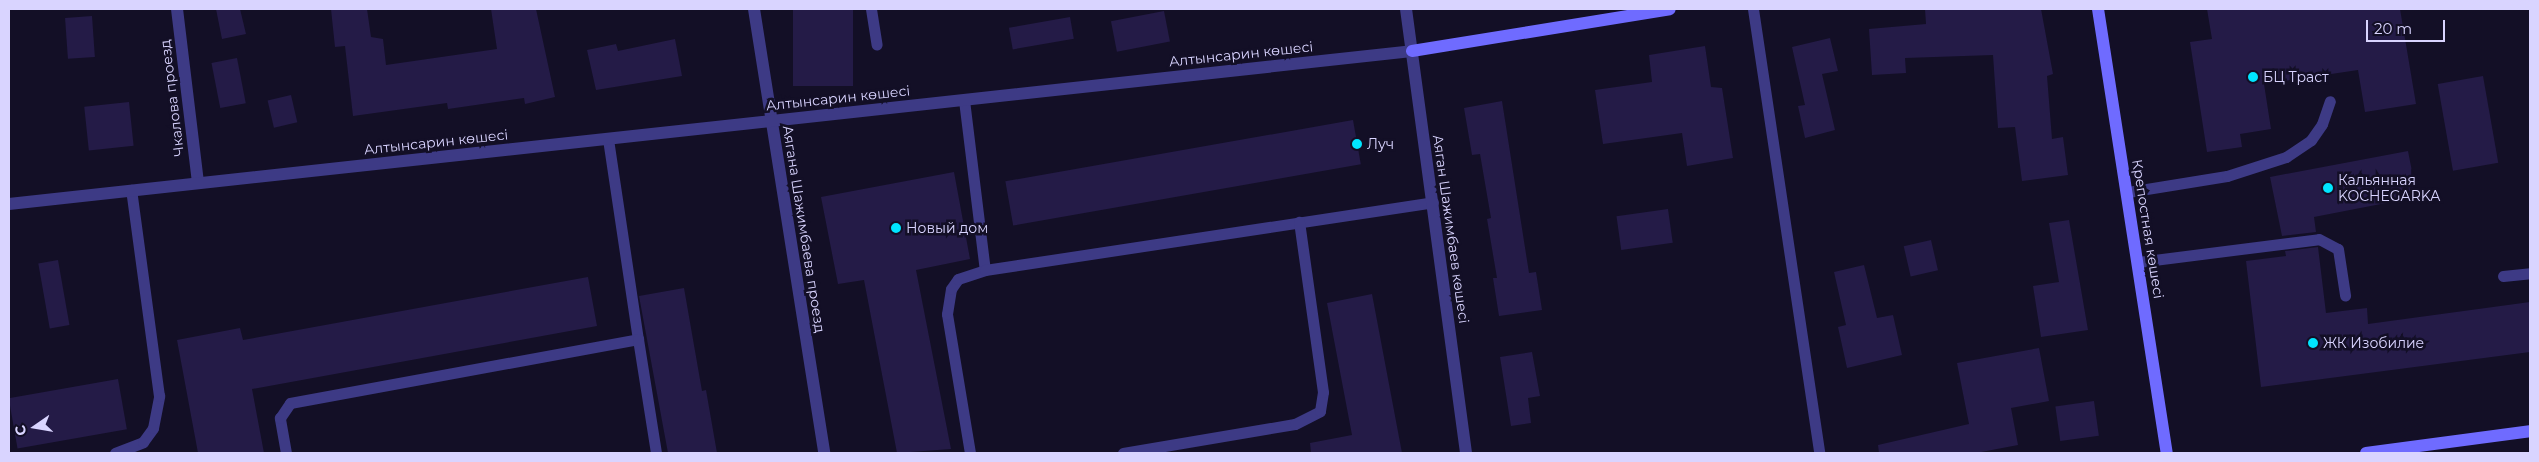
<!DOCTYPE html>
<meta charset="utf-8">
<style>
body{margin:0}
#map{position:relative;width:2539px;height:462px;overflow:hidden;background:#130f26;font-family:Montserrat,sans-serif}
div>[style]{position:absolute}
.building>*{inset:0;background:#241b47;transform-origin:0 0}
.lane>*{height:11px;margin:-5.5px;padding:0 5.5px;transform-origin:5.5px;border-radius:5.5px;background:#3d3a85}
.street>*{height:12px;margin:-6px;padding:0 6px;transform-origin:6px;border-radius:6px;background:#3d3a85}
.secondary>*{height:12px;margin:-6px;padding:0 6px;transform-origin:6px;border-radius:6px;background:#6f6bff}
.dots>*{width:14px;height:14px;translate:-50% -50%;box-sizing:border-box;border:2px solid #130f26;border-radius:50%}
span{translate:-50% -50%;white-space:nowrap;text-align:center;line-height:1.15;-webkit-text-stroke:5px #130f26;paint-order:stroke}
.street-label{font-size:14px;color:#d9d4ff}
.poi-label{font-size:14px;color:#d9d4ff}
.left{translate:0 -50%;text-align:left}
.frame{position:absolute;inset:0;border:10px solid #d9d4ff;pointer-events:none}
.north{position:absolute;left:10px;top:402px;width:50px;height:50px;-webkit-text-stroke:4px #130f26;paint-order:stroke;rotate:257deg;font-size:14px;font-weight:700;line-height:20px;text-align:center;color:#d9d4ff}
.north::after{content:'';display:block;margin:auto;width:18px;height:22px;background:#d9d4ff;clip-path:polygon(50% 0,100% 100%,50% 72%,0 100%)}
.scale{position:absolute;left:2366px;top:20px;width:79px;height:22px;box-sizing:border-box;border:2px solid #d9d4ff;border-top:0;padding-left:6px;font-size:15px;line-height:18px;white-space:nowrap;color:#d9d4ff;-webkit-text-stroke:4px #130f26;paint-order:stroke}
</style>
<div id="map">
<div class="building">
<i style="clip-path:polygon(216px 9px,240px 9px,246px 34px,222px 39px)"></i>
<i style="clip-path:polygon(331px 9px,367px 9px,371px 37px,383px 39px,386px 65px,497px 49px,491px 9px,536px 9px,555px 97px,525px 104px,524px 98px,448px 109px,447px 103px,353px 116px,345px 46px,335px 47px)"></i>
<i style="left:793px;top:9px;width:60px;height:77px"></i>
<i style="clip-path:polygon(1925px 9px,2041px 9px,2053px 74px,2047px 76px,2052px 139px,2063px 137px,2068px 175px,2022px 181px,2015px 127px,1998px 128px,1993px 55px,1905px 58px,1906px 73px,1872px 75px,1869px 29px,1926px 24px)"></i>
<i style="clip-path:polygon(2207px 9px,2400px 9px,2416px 104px,2365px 112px,2358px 70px,2264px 84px,2271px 129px,2240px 134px,2242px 147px,2207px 152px,2190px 42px,2212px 39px)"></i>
<i style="left:1164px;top:11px;width:31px;height:54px;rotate:79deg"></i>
<i style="left:92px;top:16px;width:41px;height:27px;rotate:86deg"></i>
<i style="left:1070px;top:17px;width:22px;height:62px;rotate:80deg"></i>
<i style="clip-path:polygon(1830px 38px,1838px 71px,1822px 74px,1835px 130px,1805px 138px,1798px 106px,1805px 105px,1792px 47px)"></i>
<i style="clip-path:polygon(675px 39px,682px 76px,596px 90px,587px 50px,616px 44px,618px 51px)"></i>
<i style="clip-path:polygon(1705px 46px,1711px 87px,1722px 88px,1733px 158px,1687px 166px,1682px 133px,1603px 144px,1595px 90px,1652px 82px,1649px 55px)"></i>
<i style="left:237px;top:58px;width:46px;height:26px;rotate:79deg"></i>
<i style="left:2483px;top:76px;width:88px;height:46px;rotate:80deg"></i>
<i style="left:291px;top:95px;width:28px;height:24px;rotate:77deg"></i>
<i style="clip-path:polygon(1502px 101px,1529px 273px,1536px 272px,1542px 310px,1499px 316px,1493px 278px,1497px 278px,1487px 219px,1491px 218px,1480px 154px,1472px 155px,1464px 108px)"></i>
<i style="left:129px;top:102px;width:44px;height:45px;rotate:84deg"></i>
<i style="left:1353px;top:120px;width:45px;height:353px;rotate:80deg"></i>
<i style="clip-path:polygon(2408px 151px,2417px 197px,2314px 217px,2316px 232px,2282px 236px,2270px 177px)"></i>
<i style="clip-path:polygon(954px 172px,970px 259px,916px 270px,951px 449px,897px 453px,864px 280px,838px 284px,821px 197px)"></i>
<i style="left:1668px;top:209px;width:34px;height:52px;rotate:82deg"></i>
<i style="clip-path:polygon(2069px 220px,2088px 330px,2041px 337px,2033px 286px,2059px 282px,2049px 223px)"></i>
<i style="left:1931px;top:240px;width:31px;height:28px;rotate:77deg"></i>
<i style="clip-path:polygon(2318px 247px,2326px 313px,2367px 308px,2368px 324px,2530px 302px,2530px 352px,2261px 387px,2246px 261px,2286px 256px,2285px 251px)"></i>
<i style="left:58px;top:260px;width:66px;height:20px;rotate:80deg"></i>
<i style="clip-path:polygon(1864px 265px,1877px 318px,1893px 315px,1902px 355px,1847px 368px,1838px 327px,1846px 325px,1834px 272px)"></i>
<i style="clip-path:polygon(588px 277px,597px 326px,252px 389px,264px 453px,198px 453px,177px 340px,240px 328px,243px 340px)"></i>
<i style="clip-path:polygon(684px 288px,702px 391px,706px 390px,717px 453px,668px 453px,639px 296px)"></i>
<i style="clip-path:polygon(1372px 294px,1402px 453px,1311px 453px,1310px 443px,1352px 435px,1327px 303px)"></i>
<i style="clip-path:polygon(2039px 348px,2049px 401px,2011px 408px,2018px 445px,1976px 453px,1879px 453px,1878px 445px,1969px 424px,1957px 363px)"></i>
<i style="clip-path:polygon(1532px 352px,1540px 396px,1528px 398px,1531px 423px,1511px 426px,1500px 357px)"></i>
<i style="left:118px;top:379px;width:51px;height:111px;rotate:80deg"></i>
<i style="left:2094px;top:401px;width:35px;height:39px;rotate:82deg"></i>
</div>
<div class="lane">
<i style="left:871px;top:9px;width:36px;rotate:81deg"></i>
<i style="left:1753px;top:9px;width:449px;rotate:81.5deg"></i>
<i style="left:964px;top:100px;width:171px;rotate:83deg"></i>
<i style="left:608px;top:139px;width:202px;rotate:81.5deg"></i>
<i style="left:2128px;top:192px;width:100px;rotate:-9.2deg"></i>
<i style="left:2227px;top:176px;width:62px;rotate:-17.9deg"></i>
<i style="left:2286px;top:157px;width:30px;rotate:-34deg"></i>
<i style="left:2311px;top:140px;width:19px;rotate:-55deg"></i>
<i style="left:2322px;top:124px;width:24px;rotate:-71deg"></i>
<i style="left:2138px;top:262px;width:182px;rotate:-7.2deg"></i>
<i style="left:2319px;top:239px;width:21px;rotate:28deg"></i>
<i style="left:2338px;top:249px;width:47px;rotate:81.3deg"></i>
<i style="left:2503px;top:276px;width:27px;rotate:-6deg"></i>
<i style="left:115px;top:453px;width:30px;rotate:-21deg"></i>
<i style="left:143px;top:442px;width:17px;rotate:-54deg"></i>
<i style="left:153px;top:428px;width:33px;rotate:-79deg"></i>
<i style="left:159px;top:396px;width:208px;rotate:-97.7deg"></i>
<i style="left:286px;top:453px;width:36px;rotate:-100deg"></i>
<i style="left:280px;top:418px;width:18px;rotate:-56deg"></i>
<i style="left:290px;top:403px;width:354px;rotate:-10.4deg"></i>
<i style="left:638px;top:339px;width:115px;rotate:81deg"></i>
<i style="left:970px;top:453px;width:141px;rotate:-99.4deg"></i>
<i style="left:947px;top:314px;width:25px;rotate:-81deg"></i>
<i style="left:951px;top:289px;width:12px;rotate:-55deg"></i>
<i style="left:958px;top:279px;width:28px;rotate:-18deg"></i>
<i style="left:985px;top:270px;width:453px;rotate:-8.6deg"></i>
<i style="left:1123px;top:453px;width:174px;rotate:-9.6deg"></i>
<i style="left:1295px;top:424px;width:28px;rotate:-27deg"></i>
<i style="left:1320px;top:411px;width:19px;rotate:-81deg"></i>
<i style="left:1323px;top:392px;width:172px;rotate:-98deg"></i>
</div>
<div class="street">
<i style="left:177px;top:9px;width:175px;rotate:83.1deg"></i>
<i style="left:754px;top:9px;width:449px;rotate:81deg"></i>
<i style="left:1406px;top:9px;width:448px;rotate:82.3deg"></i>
<i style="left:9px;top:204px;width:1411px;rotate:-6.22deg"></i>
</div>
<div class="secondary">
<i style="left:2098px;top:9px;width:449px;rotate:81.2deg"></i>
<i style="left:1412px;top:51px;width:261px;rotate:-9.2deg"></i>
<i style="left:2366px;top:453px;width:165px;rotate:-7.6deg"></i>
</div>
<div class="dots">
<i style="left:2253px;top:77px;background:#00e5ff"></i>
<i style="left:1357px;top:144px;background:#00e5ff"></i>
<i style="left:2328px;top:188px;background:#00e5ff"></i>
<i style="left:896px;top:228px;background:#00e5ff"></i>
<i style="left:2313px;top:343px;background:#00e5ff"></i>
</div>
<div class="street-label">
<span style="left:1241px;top:54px;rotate:-6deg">Алтынсарин көшесі</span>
<span style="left:172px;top:98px;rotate:-97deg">Чкалова проезд</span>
<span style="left:838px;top:98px;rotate:-6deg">Алтынсарин көшесі</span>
<span style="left:436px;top:142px;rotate:-6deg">Алтынсарин көшесі</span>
<span style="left:804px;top:229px;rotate:81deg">Аягана Шажимбаева проезд</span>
<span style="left:1451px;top:229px;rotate:82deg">Аяган Шажимбаев көшесі</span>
<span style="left:2148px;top:229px;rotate:81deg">Крепостная көшесі</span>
</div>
<div class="poi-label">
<span class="left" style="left:2263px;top:77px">БЦ Траст</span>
<span class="left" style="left:1367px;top:144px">Луч</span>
<span class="left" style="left:2338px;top:188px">Кальянная<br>KOCHEGARKA</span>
<span class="left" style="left:906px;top:228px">Новый дом</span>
<span class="left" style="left:2323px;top:343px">ЖК Изобилие</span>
</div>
<div class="frame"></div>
<div class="north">С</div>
<div class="scale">20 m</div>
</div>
